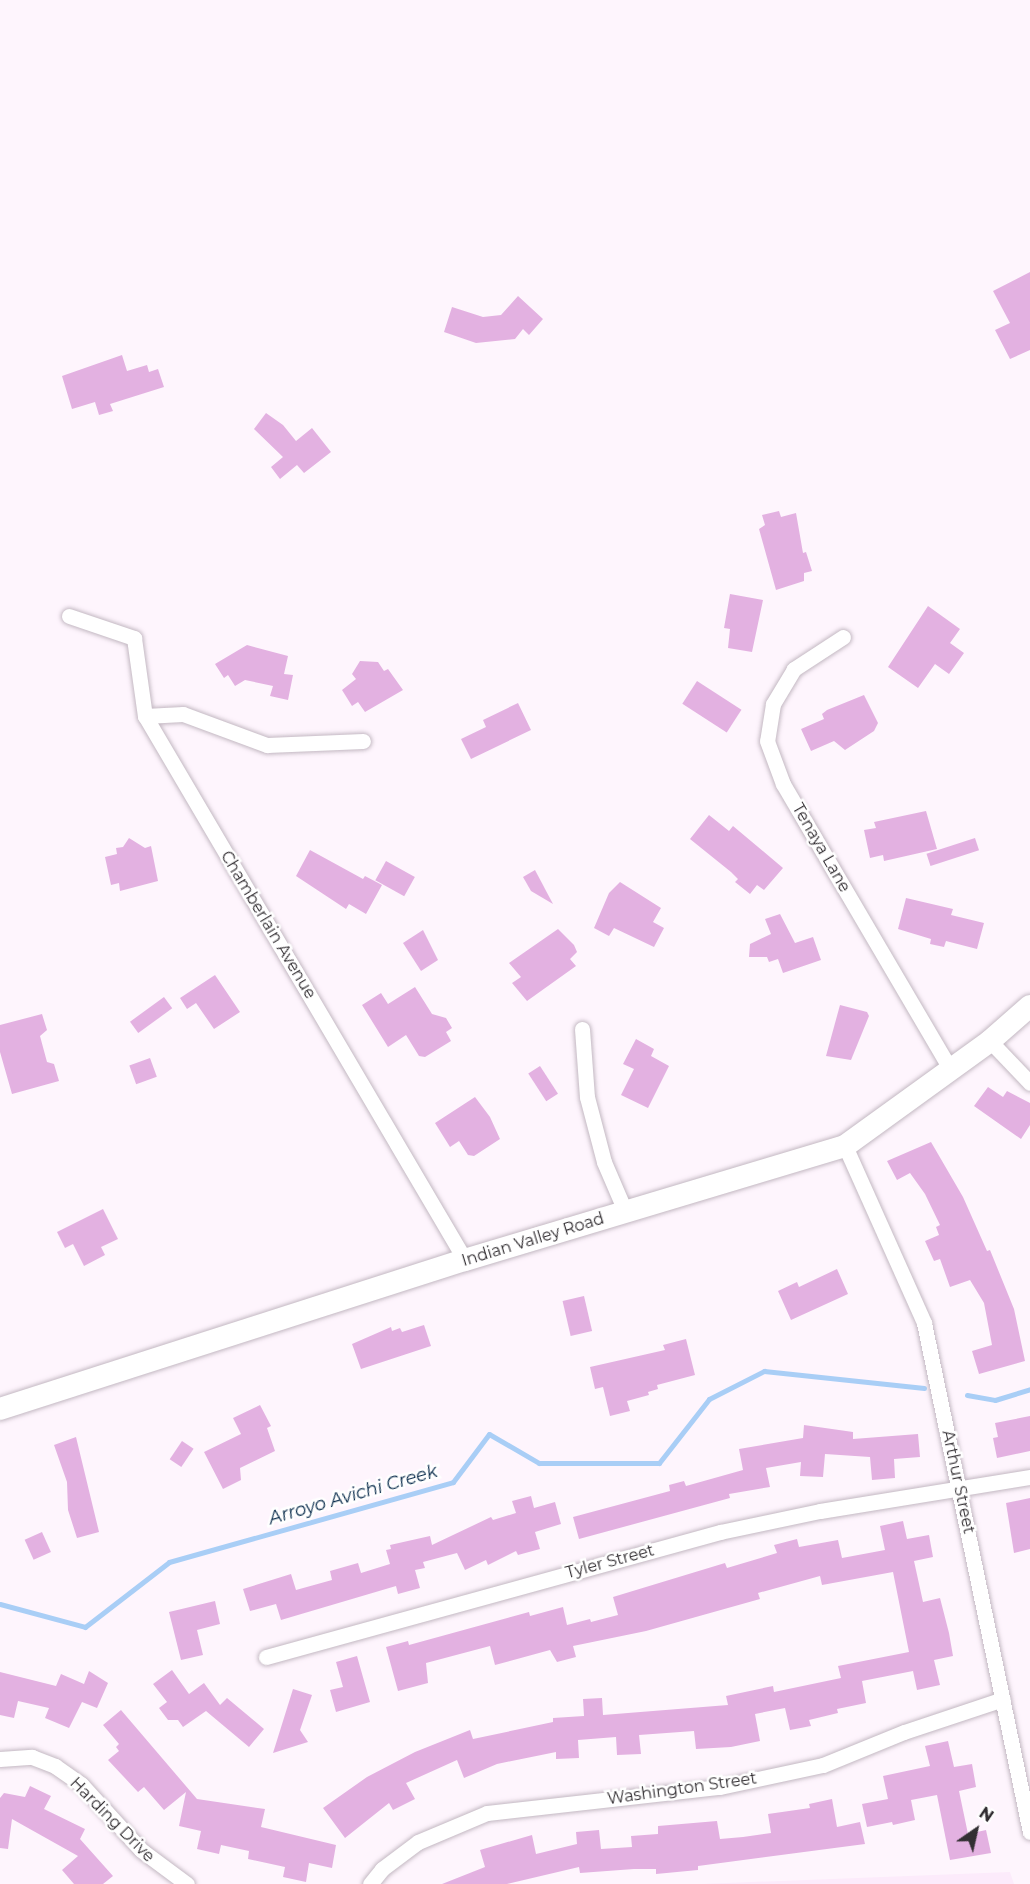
<!DOCTYPE html>
<style>
body{margin:0}
#map{position:relative;width:1030px;height:1884px;overflow:hidden;background:#fef5fd;font-family:Montserrat,sans-serif}
div>[style]{position:absolute}
.built>*{inset:0;background:#fcebfb}
.stream>*{height:5px;margin:-2.5px;padding:0 2.5px;transform-origin:2.5px;border-radius:2.5px;background:#a9cef6}
.building>*{inset:0;background:#e3b1e1;transform-origin:0 0}
.roads{filter:drop-shadow(0 0 2px #c3b8c2) drop-shadow(0 0 2px #c3b8c2)}
.street>*{height:15px;margin:-7.5px;padding:0 7.5px;transform-origin:7.5px;border-radius:7.5px;background:#fff}
.secondary>*{height:22px;margin:-11px;padding:0 11px;transform-origin:11px;border-radius:11px;background:#fff}
span{translate:-50% -50%;white-space:nowrap;text-align:center;line-height:1.15;-webkit-text-stroke:5px #fff;paint-order:stroke}
.street-label{font-size:16px;color:#322e32}
.water-label{font-size:18px;color:#0a2c4c;font-style:italic}
.north{position:absolute;left:946px;top:1800px;width:60px;height:60px;-webkit-text-stroke:4px #fff;paint-order:stroke;rotate:34deg;font-size:16px;font-weight:700;line-height:24px;text-align:center;color:#322e32}
.north::after{content:'';display:block;margin:auto;width:21px;height:27px;background:#322e32;clip-path:polygon(50% 0,100% 100%,50% 72%,0 100%)}
</style>
<div id="map">
<div class="built">
<i style="clip-path:polygon(1010px 1872px,1014px 1884px,701px 1884px)"></i>
</div>
<div class="stream">
<i style="left:967px;top:1395px;width:28px;rotate:10deg"></i>
<i style="left:995px;top:1400px;width:37px;rotate:-17deg"></i>
<i style="left:0;top:1604px;width:88px;rotate:15.1deg"></i>
<i style="left:85px;top:1627px;width:106px;rotate:-37.7deg"></i>
<i style="left:169px;top:1562px;width:295px;rotate:-15.7deg"></i>
<i style="left:453px;top:1482px;width:60px;rotate:-53.1deg"></i>
<i style="left:489px;top:1434px;width:58px;rotate:30.1deg"></i>
<i style="left:539px;top:1463px;width:120px"></i>
<i style="left:659px;top:1463px;width:81px;rotate:-52deg"></i>
<i style="left:709px;top:1399px;width:62px;rotate:-27deg"></i>
<i style="left:764px;top:1371px;width:161px;rotate:6.1deg"></i>
</div>
<div class="building">
<i style="clip-path:polygon(1030px 272px,1030px 350px,1010px 359px,995px 330px,1010px 323px,993px 291px)"></i>
<i style="clip-path:polygon(518px 296px,543px 319px,529px 335px,523px 329px,515px 339px,476px 343px,444px 332px,452px 307px,483px 317px,501px 315px)"></i>
<i style="clip-path:polygon(122px 355px,127px 371px,147px 365px,149px 372px,158px 369px,164px 387px,110px 404px,113px 411px,99px 415px,95px 402px,72px 409px,62px 376px)"></i>
<i style="clip-path:polygon(266px 413px,283px 425px,296px 441px,312px 428px,331px 452px,304px 473px,297px 465px,280px 479px,271px 467px,283px 457px,254px 429px)"></i>
<i style="clip-path:polygon(779px 511px,781px 517px,796px 513px,803px 553px,806px 552px,812px 571px,804px 573px,804px 581px,776px 590px,759px 529px,765px 525px,762px 515px)"></i>
<i style="clip-path:polygon(730px 594px,763px 600px,752px 652px,728px 648px,730px 629px,724px 628px)"></i>
<i style="clip-path:polygon(928px 606px,960px 629px,950px 643px,964px 653px,949px 674px,935px 664px,918px 688px,888px 667px)"></i>
<i style="clip-path:polygon(247px 645px,288px 656px,284px 674px,293px 675px,288px 700px,270px 696px,273px 686px,245px 680px,235px 686px,228px 675px,224px 678px,215px 664px)"></i>
<i style="clip-path:polygon(360px 661px,378px 662px,384px 671px,388px 669px,403px 690px,365px 712px,358px 702px,352px 706px,342px 690px,356px 679px,352px 674px)"></i>
<i style="left:697px;top:681px;width:53px;height:27px;rotate:33deg"></i>
<i style="clip-path:polygon(864px 695px,878px 723px,874px 731px,845px 750px,834px 741px,811px 751px,801px 729px,824px 719px,822px 714px,827px 710px)"></i>
<i style="clip-path:polygon(518px 703px,531px 730px,471px 759px,461px 739px,486px 727px,483px 720px)"></i>
<i style="clip-path:polygon(926px 811px,937px 849px,884px 861px,883px 855px,870px 858px,864px 830px,876px 828px,874px 822px)"></i>
<i style="clip-path:polygon(709px 815px,729px 831px,733px 826px,783px 868px,764px 890px,757px 885px,750px 894px,735px 882px,738px 879px,731px 872px,690px 839px)"></i>
<i style="clip-path:polygon(129px 838px,145px 848px,151px 846px,158px 881px,120px 891px,119px 883px,111px 885px,105px 857px,117px 854px,116px 848px,123px 847px)"></i>
<i style="left:975px;top:838px;width:13px;height:51px;rotate:72deg"></i>
<i style="clip-path:polygon(310px 850px,363px 879px,365px 876px,382px 885px,366px 914px,349px 904px,346px 909px,296px 876px)"></i>
<i style="left:386px;top:861px;width:33px;height:22px;rotate:29deg"></i>
<i style="clip-path:polygon(535px 870px,553px 904px,531px 891px,523px 877px)"></i>
<i style="clip-path:polygon(620px 882px,661px 908px,653px 922px,664px 928px,654px 947px,614px 928px,609px 936px,594px 928px,609px 893px)"></i>
<i style="clip-path:polygon(906px 898px,953px 909px,951px 915px,984px 923px,977px 949px,946px 941px,944px 947px,930px 944px,931px 939px,898px 929px)"></i>
<i style="clip-path:polygon(780px 914px,795px 943px,813px 937px,821px 960px,783px 973px,778px 959px,769px 962px,767px 957px,749px 957px,750px 944px,771px 934px,765px 919px)"></i>
<i style="clip-path:polygon(558px 929px,574px 945px,577px 952px,570px 959px,576px 966px,527px 1001px,512px 983px,521px 977px,509px 963px)"></i>
<i style="clip-path:polygon(423px 930px,438px 960px,421px 971px,403px 943px)"></i>
<i style="clip-path:polygon(215px 975px,240px 1012px,214px 1029px,196px 1003px,187px 1009px,180px 998px)"></i>
<i style="clip-path:polygon(415px 987px,432px 1014px,446px 1018px,452px 1028px,446px 1032px,451px 1041px,425px 1057px,419px 1056px,406px 1035px,388px 1047px,362px 1005px,381px 993px,388px 1004px)"></i>
<i style="left:164px;top:997px;width:14px;height:42px;rotate:54deg"></i>
<i style="clip-path:polygon(840px 1005px,867px 1012px,869px 1016px,851px 1060px,826px 1056px)"></i>
<i style="clip-path:polygon(42px 1014px,47px 1030px,40px 1036px,47px 1062px,54px 1064px,59px 1081px,12px 1094px,0 1052px,0 1025px)"></i>
<i style="clip-path:polygon(636px 1039px,654px 1049px,651px 1056px,669px 1066px,648px 1108px,621px 1095px,634px 1069px,623px 1064px)"></i>
<i style="left:150px;top:1058px;width:20px;height:22px;rotate:70deg"></i>
<i style="left:540px;top:1066px;width:33px;height:14px;rotate:57deg"></i>
<i style="clip-path:polygon(988px 1087px,1003px 1097px,1007px 1091px,1030px 1103px,1030px 1125px,1021px 1139px,974px 1106px)"></i>
<i style="clip-path:polygon(475px 1097px,490px 1117px,500px 1139px,474px 1156px,468px 1155px,459px 1141px,450px 1147px,435px 1123px)"></i>
<i style="clip-path:polygon(931px 1142px,963px 1197px,987px 1251px,990px 1250px,1014px 1309px,1025px 1361px,979px 1374px,972px 1351px,992px 1345px,984px 1303px,970px 1280px,950px 1287px,940px 1259px,934px 1261px,925px 1241px,939px 1235px,936px 1227px,940px 1225px,925px 1194px,910px 1173px,897px 1180px,887px 1161px)"></i>
<i style="clip-path:polygon(103px 1209px,118px 1239px,101px 1247px,105px 1255px,84px 1266px,73px 1244px,65px 1248px,57px 1232px)"></i>
<i style="clip-path:polygon(837px 1269px,848px 1294px,791px 1320px,778px 1291px,797px 1282px,799px 1287px)"></i>
<i style="left:584px;top:1296px;width:36px;height:22px;rotate:77deg"></i>
<i style="clip-path:polygon(424px 1325px,431px 1346px,361px 1369px,352px 1344px,391px 1327px,392px 1331px,400px 1328px,402px 1332px)"></i>
<i style="clip-path:polygon(686px 1339px,695px 1375px,657px 1385px,658px 1389px,648px 1392px,649px 1395px,627px 1401px,630px 1411px,610px 1416px,603px 1387px,595px 1389px,590px 1367px,665px 1350px,663px 1345px)"></i>
<i style="clip-path:polygon(260px 1405px,271px 1426px,267px 1428px,275px 1451px,240px 1468px,241px 1480px,223px 1489px,204px 1452px,241px 1434px,233px 1418px)"></i>
<i style="clip-path:polygon(1030px 1416px,1030px 1451px,997px 1458px,993px 1438px,998px 1437px,995px 1423px)"></i>
<i style="clip-path:polygon(804px 1425px,853px 1432px,853px 1439px,918px 1434px,920px 1457px,894px 1459px,895px 1478px,872px 1480px,870px 1457px,825px 1454px,823px 1477px,800px 1476px,801px 1462px,766px 1468px,770px 1487px,729px 1494px,730px 1498px,579px 1539px,573px 1517px,670px 1491px,669px 1485px,684px 1481px,686px 1486px,743px 1470px,739px 1449px,803px 1438px)"></i>
<i style="clip-path:polygon(76px 1437px,99px 1532px,77px 1538px,68px 1510px,67px 1482px,54px 1445px)"></i>
<i style="left:182px;top:1441px;width:14px;height:22px;rotate:34deg"></i>
<i style="clip-path:polygon(531px 1496px,534px 1508px,555px 1502px,561px 1524px,535px 1532px,540px 1549px,518px 1555px,516px 1551px,488px 1565px,486px 1560px,465px 1570px,457px 1553px,423px 1562px,425px 1568px,415px 1570px,420px 1588px,398px 1594px,396px 1586px,281px 1620px,276px 1604px,250px 1611px,243px 1589px,291px 1574px,296px 1590px,332px 1580px,330px 1571px,358px 1563px,361px 1573px,390px 1564px,386px 1550px,391px 1549px,390px 1545px,430px 1536px,432px 1545px,491px 1517px,493px 1520px,516px 1513px,512px 1501px)"></i>
<i style="clip-path:polygon(1030px 1498px,1030px 1549px,1014px 1553px,1006px 1503px)"></i>
<i style="clip-path:polygon(903px 1521px,907px 1539px,929px 1535px,933px 1557px,914px 1561px,923px 1602px,940px 1598px,949px 1633px,953px 1656px,934px 1660px,940px 1685px,917px 1690px,913px 1671px,862px 1681px,866px 1703px,837px 1709px,838px 1713px,809px 1720px,811px 1726px,790px 1730px,785px 1708px,755px 1714px,760px 1741px,731px 1747px,696px 1749px,694px 1731px,639px 1735px,641px 1754px,617px 1755px,616px 1737px,578px 1740px,579px 1758px,556px 1759px,556px 1752px,497px 1764px,464px 1778px,457px 1760px,406px 1783px,415px 1799px,393px 1810px,389px 1803px,345px 1838px,323px 1808px,367px 1777px,415px 1752px,470px 1730px,473px 1739px,553px 1722px,553px 1718px,584px 1716px,583px 1699px,602px 1698px,603px 1715px,728px 1705px,726px 1696px,773px 1686px,774px 1692px,841px 1678px,838px 1666px,909px 1652px,893px 1572px,822px 1585px,820px 1576px,758px 1593px,760px 1599px,646px 1631px,573px 1646px,576px 1657px,557px 1662px,550px 1650px,495px 1665px,490px 1646px,426px 1663px,428px 1683px,398px 1691px,386px 1647px,408px 1641px,409px 1645px,529px 1612px,530px 1616px,563px 1607px,567px 1625px,590px 1619px,591px 1622px,618px 1615px,613px 1597px,725px 1563px,727px 1568px,777px 1553px,774px 1545px,797px 1539px,799px 1547px,838px 1540px,842px 1558px,885px 1550px,880px 1526px)"></i>
<i style="left:42px;top:1532px;width:22px;height:19px;rotate:66deg"></i>
<i style="clip-path:polygon(215px 1601px,220px 1624px,197px 1630px,203px 1655px,181px 1660px,169px 1612px)"></i>
<i style="clip-path:polygon(357px 1656px,370px 1702px,336px 1712px,330px 1690px,343px 1687px,336px 1662px)"></i>
<i style="clip-path:polygon(172px 1670px,189px 1694px,204px 1683px,220px 1705px,227px 1698px,264px 1729px,249px 1747px,206px 1711px,183px 1727px,178px 1720px,168px 1720px,159px 1708px,167px 1702px,153px 1684px)"></i>
<i style="clip-path:polygon(89px 1671px,108px 1683px,97px 1708px,82px 1702px,69px 1728px,45px 1718px,49px 1708px,18px 1701px,14px 1718px,0 1715px,0 1672px,56px 1686px,61px 1674px,84px 1684px)"></i>
<i style="clip-path:polygon(293px 1689px,312px 1695px,300px 1730px,308px 1742px,273px 1753px)"></i>
<i style="clip-path:polygon(121px 1710px,197px 1799px,265px 1809px,261px 1827px,336px 1845px,332px 1868px,309px 1863px,306px 1882px,283px 1877px,285px 1867px,248px 1859px,249px 1851px,221px 1845px,219px 1854px,197px 1849px,201px 1831px,179px 1826px,186px 1792px,164px 1810px,144px 1787px,138px 1792px,108px 1760px,119px 1751px,116px 1747px,119px 1744px,103px 1725px)"></i>
<i style="clip-path:polygon(948px 1741px,954px 1767px,972px 1764px,976px 1787px,959px 1791px,968px 1834px,986px 1830px,991px 1853px,950px 1860px,937px 1795px,911px 1800px,915px 1820px,893px 1825px,892px 1822px,867px 1827px,862px 1804px,888px 1799px,883px 1776px,930px 1766px,925px 1746px)"></i>
<i style="clip-path:polygon(30px 1786px,51px 1796px,44px 1809px,85px 1829px,80px 1839px,113px 1876px,103px 1884px,74px 1884px,62px 1870px,78px 1856px,12px 1819px,8px 1849px,0 1848px,0 1798px,4px 1793px,25px 1797px)"></i>
<i style="clip-path:polygon(832px 1799px,837px 1827px,860px 1822px,865px 1844px,698px 1866px,698px 1870px,656px 1874px,656px 1869px,634px 1869px,580px 1873px,579px 1867px,507px 1884px,442px 1884px,485px 1867px,480px 1850px,532px 1835px,536px 1854px,577px 1844px,576px 1832px,599px 1830px,601px 1849px,632px 1847px,631px 1836px,658px 1834px,658px 1826px,717px 1821px,720px 1839px,743px 1837px,771px 1833px,768px 1814px,810px 1808px,809px 1804px)"></i>
</div>
<div class="roads">
<div class="street">
<i style="left:69px;top:616px;width:69px;rotate:18.7deg"></i>
<i style="left:134px;top:638px;width:79px;rotate:82deg"></i>
<i style="left:145px;top:716px;width:631px;rotate:59.53deg"></i>
<i style="left:843px;top:637px;width:59px;rotate:146.9deg"></i>
<i style="left:794px;top:669px;width:41px;rotate:121deg"></i>
<i style="left:773px;top:704px;width:37px;rotate:99deg"></i>
<i style="left:767px;top:741px;width:46px;rotate:69.6deg"></i>
<i style="left:783px;top:784px;width:332px;rotate:59.6deg"></i>
<i style="left:145px;top:716px;width:38px;rotate:-3deg"></i>
<i style="left:183px;top:714px;width:90px;rotate:20.3deg"></i>
<i style="left:267px;top:745px;width:96px;rotate:-2.4deg"></i>
<i style="left:582px;top:1029px;width:68px;rotate:85.8deg"></i>
<i style="left:587px;top:1097px;width:67px;rotate:75.3deg"></i>
<i style="left:604px;top:1162px;width:56px;rotate:66.7deg"></i>
<i style="left:990px;top:1041px;width:58px;rotate:46.4deg"></i>
<i style="left:845px;top:1146px;width:194px;rotate:65.9deg"></i>
<i style="left:924px;top:1323px;width:520px;rotate:78.24deg"></i>
<i style="left:266px;top:1657px;width:471px;rotate:-15.4deg"></i>
<i style="left:720px;top:1532px;width:102px;rotate:-11.9deg"></i>
<i style="left:820px;top:1511px;width:213px;rotate:-9.2deg"></i>
<i style="left:0;top:1759px;width:32px;rotate:-4deg"></i>
<i style="left:32px;top:1757px;width:25px;rotate:21deg"></i>
<i style="left:55px;top:1766px;width:32px;rotate:35deg"></i>
<i style="left:81px;top:1784px;width:89px;rotate:47.7deg"></i>
<i style="left:141px;top:1850px;width:57px;rotate:36.5deg"></i>
<i style="left:370px;top:1884px;width:19px;rotate:-51deg"></i>
<i style="left:382px;top:1869px;width:45px;rotate:-36.9deg"></i>
<i style="left:418px;top:1842px;width:75px;rotate:-22.8deg"></i>
<i style="left:487px;top:1813px;width:234px;rotate:-6.4deg"></i>
<i style="left:720px;top:1787px;width:105px;rotate:-12.1deg"></i>
<i style="left:823px;top:1765px;width:87px;rotate:-22.2deg"></i>
<i style="left:904px;top:1732px;width:104px;rotate:-18.4deg"></i>
</div>
<div class="secondary">
<i style="left:0;top:1409px;width:488px;rotate:-17.8deg"></i>
<i style="left:465px;top:1260px;width:397px;rotate:-16.7deg"></i>
<i style="left:845px;top:1146px;width:179px;rotate:-35.9deg"></i>
<i style="left:990px;top:1041px;width:53px;rotate:-41.2deg"></i>
</div>
</div>
<div class="street-label">
<span style="left:821px;top:848px;rotate:60deg">Tenaya Lane</span>
<span style="left:268px;top:925px;rotate:59deg">Chamberlain Avenue</span>
<span style="left:533px;top:1240px;rotate:-17deg">Indian Valley Road</span>
<span style="left:958px;top:1482px;rotate:78deg">Arthur Street</span>
<span style="left:610px;top:1562px;rotate:-15deg">Tyler Street</span>
<span style="left:682px;top:1789px;rotate:-8deg">Washington Street</span>
<span style="left:112px;top:1820px;rotate:45deg">Harding Drive</span>
</div>
<div class="water-label">
<span style="left:353px;top:1495px;rotate:-16deg">Arroyo Avichi Creek</span>
</div>
<div class="north">N</div>
</div>
